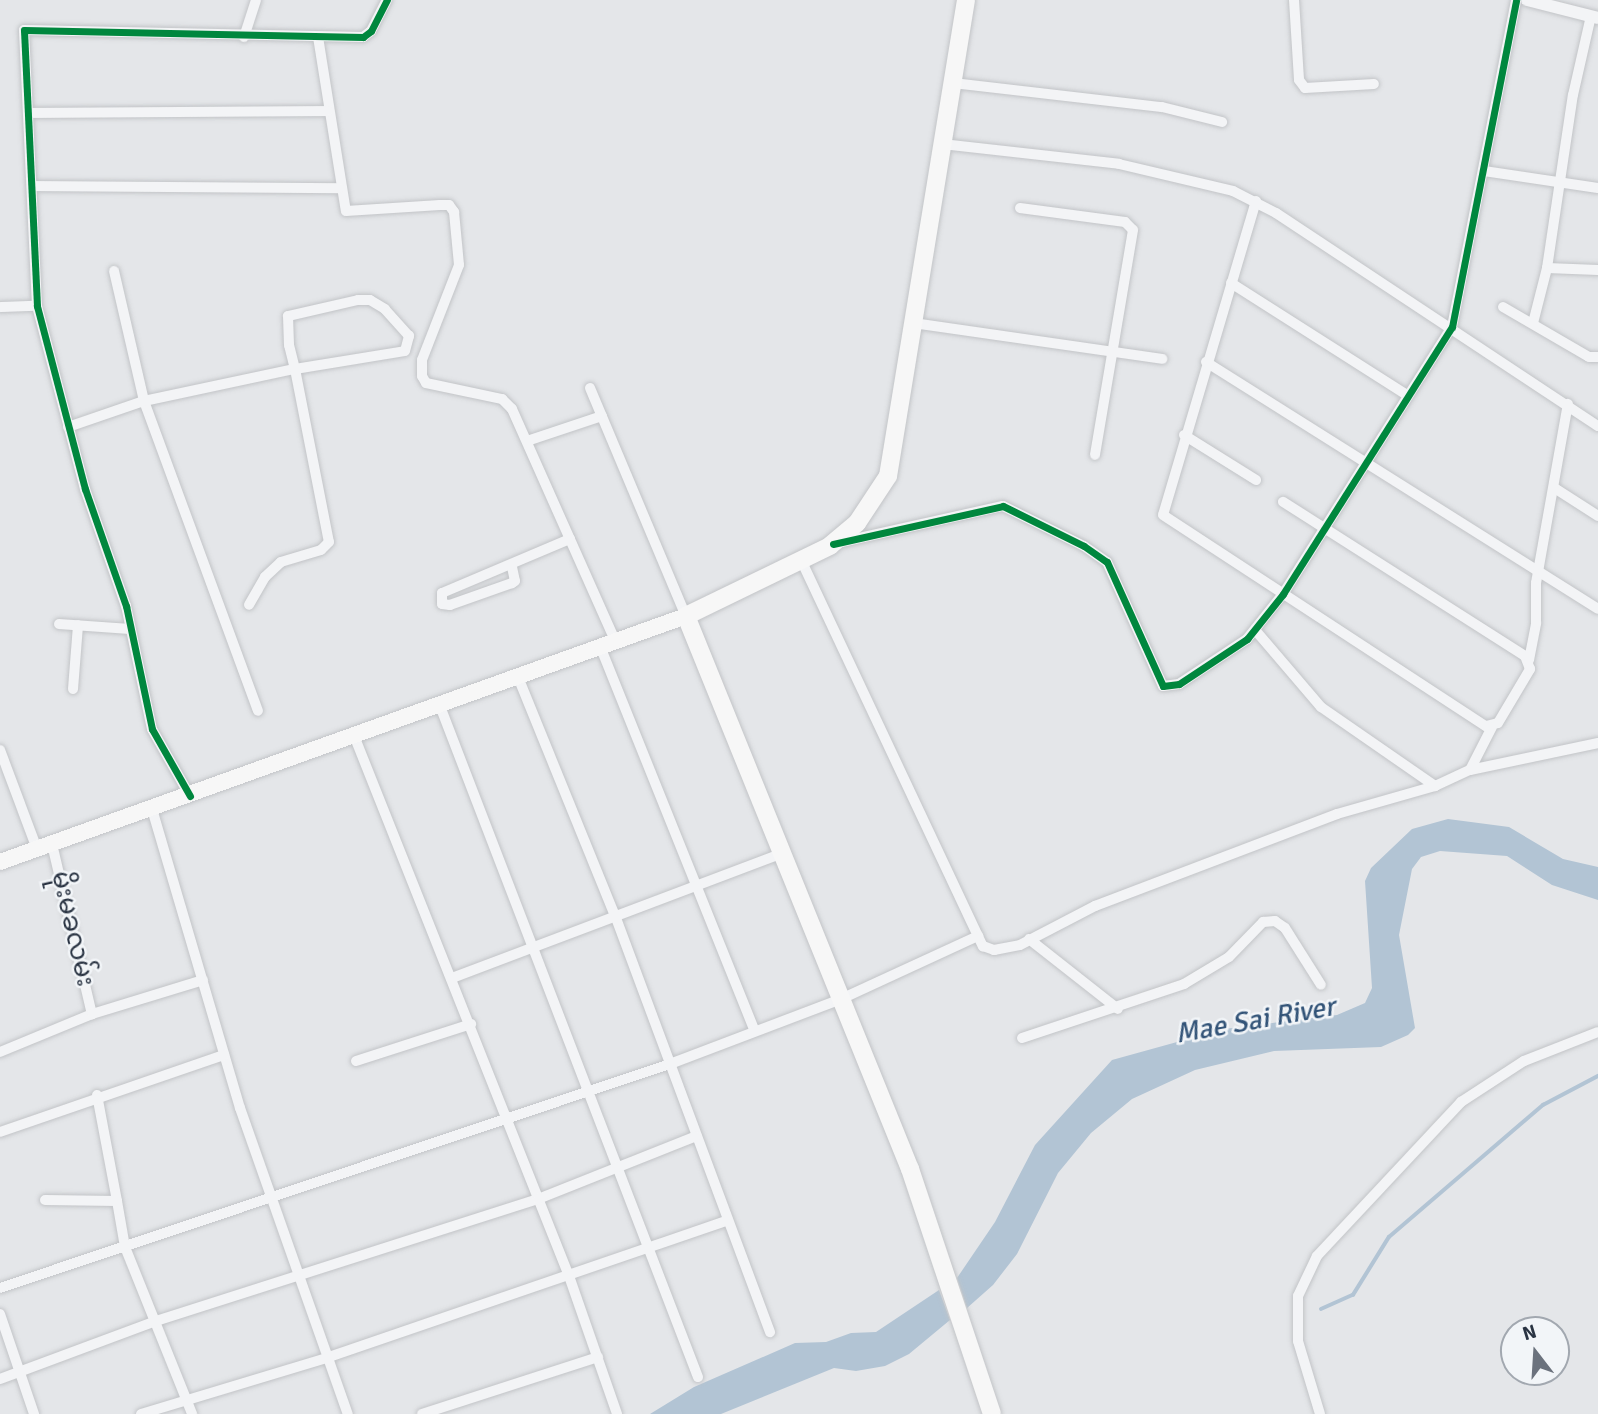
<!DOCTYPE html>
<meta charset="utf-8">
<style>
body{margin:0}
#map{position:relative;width:1598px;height:1414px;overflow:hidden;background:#e4e6e9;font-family:Signika,"Noto Sans Myanmar",sans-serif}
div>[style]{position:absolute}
.water>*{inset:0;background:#b2c4d4}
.stream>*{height:3.5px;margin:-1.75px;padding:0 1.75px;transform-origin:1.75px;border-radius:1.75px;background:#b2c4d4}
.roads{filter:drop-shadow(0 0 2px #c2c4c7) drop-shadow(0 0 2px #c2c4c7)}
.minor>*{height:10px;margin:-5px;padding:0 5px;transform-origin:5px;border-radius:5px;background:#f3f4f6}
.tertiary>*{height:12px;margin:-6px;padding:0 6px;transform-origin:6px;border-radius:6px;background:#f3f4f6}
.primary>*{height:16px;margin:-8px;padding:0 8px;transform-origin:8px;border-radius:8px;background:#f7f7f7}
.trunk>*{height:18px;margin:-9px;padding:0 9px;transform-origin:9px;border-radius:9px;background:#f7f7f7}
.cycleway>*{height:7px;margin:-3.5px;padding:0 3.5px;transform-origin:3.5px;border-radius:3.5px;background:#00873e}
span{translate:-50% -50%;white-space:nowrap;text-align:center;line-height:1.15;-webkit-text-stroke:5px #f2f5f8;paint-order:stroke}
.street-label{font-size:26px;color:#2a3443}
.water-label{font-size:28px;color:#335478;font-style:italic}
.north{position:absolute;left:1500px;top:1316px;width:70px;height:70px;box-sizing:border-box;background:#f2f5f8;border:2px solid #a2a8b0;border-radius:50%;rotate:343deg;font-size:19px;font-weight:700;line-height:28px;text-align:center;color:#2a3443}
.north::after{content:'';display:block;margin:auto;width:24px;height:32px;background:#6b727d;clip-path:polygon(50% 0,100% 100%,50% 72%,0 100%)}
</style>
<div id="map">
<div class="water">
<i style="clip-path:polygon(1448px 819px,1509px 827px,1563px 859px,1598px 867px,1598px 900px,1552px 885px,1507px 856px,1440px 851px,1421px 857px,1412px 869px,1399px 935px,1415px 1028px,1408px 1035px,1381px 1047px,1274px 1051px,1195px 1070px,1132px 1099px,1091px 1133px,1058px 1173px,1017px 1254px,993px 1285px,967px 1308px,957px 1278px,995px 1222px,1035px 1145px,1112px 1060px,1224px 1029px,1337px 1015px,1365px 1003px,1372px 988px,1365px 881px,1371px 868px,1412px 829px)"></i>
<i style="clip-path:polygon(939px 1290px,950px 1320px,909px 1354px,885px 1366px,856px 1371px,834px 1368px,721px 1414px,650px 1414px,694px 1387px,795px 1343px,826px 1342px,851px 1333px,876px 1332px)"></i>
</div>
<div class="stream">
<i style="left:1321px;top:1309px;width:35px;rotate:-24deg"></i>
<i style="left:1353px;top:1295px;width:68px;rotate:-58.2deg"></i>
<i style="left:1389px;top:1237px;width:203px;rotate:-40.6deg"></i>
<i style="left:1543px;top:1105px;width:62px;rotate:-27.8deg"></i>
</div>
<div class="roads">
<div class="minor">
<i style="left:1294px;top:0;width:80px;rotate:86.4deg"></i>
<i style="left:1299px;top:80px;width:10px;rotate:53deg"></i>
<i style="left:1305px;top:88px;width:69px;rotate:-3.3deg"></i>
<i style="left:244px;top:37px;width:39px;rotate:-72deg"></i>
<i style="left:318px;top:37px;width:176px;rotate:80.9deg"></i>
<i style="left:346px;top:211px;width:94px;rotate:-3.7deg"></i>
<i style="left:440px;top:205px;width:9px"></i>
<i style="left:449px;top:205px;width:9px;rotate:54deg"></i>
<i style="left:454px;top:212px;width:53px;rotate:84.6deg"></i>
<i style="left:459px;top:265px;width:102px;rotate:111.3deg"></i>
<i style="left:422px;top:360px;width:16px;rotate:90deg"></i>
<i style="left:422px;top:376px;width:8px;rotate:60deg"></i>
<i style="left:426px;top:383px;width:78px;rotate:11.9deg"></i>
<i style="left:502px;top:399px;width:14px;rotate:45deg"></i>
<i style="left:512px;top:409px;width:253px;rotate:66deg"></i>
<i style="left:953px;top:83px;width:210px;rotate:6.6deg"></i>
<i style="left:1162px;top:107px;width:62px;rotate:14deg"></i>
<i style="left:30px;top:113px;width:298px;rotate:-0.4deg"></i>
<i style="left:942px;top:144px;width:178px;rotate:6.4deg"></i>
<i style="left:1119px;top:164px;width:117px;rotate:13.3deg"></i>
<i style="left:1233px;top:191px;width:48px;rotate:27.1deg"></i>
<i style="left:1276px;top:213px;width:386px;rotate:33.5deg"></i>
<i style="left:1484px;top:171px;width:115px;rotate:8.5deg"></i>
<i style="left:32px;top:186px;width:307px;rotate:0.4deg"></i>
<i style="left:1256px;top:201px;width:327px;rotate:106.5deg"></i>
<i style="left:1163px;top:515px;width:386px;rotate:33.2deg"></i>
<i style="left:1486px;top:726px;width:12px;rotate:-14deg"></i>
<i style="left:1498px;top:723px;width:63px;rotate:-59.3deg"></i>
<i style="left:1530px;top:669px;width:14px;rotate:-111deg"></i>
<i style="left:1525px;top:656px;width:287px;rotate:-147.5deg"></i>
<i style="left:1020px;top:208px;width:106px;rotate:7.6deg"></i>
<i style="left:1125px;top:222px;width:11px;rotate:45deg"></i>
<i style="left:1133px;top:230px;width:228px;rotate:99.6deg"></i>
<i style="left:1547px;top:268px;width:51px;rotate:2.2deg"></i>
<i style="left:114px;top:271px;width:133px;rotate:77deg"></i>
<i style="left:144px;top:401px;width:330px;rotate:69.8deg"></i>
<i style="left:1231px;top:283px;width:209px;rotate:32.5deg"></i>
<i style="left:0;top:307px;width:37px;rotate:-2deg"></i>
<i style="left:1503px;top:307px;width:99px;rotate:30.2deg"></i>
<i style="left:1589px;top:357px;width:9px"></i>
<i style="left:913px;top:323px;width:252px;rotate:8.2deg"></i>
<i style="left:1533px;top:323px;width:57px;rotate:-75.7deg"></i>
<i style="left:1547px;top:268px;width:175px;rotate:-81.5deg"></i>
<i style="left:1573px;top:95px;width:81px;rotate:-77.2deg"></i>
<i style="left:1206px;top:362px;width:463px;rotate:32.2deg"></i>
<i style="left:590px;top:388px;width:247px;rotate:67.2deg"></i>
<i style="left:68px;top:427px;width:80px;rotate:-18.9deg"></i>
<i style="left:144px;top:401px;width:154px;rotate:-12deg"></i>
<i style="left:295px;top:369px;width:111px;rotate:-9.3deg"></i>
<i style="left:405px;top:351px;width:16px;rotate:-75deg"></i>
<i style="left:409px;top:336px;width:36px;rotate:-132deg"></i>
<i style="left:385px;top:309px;width:17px;rotate:-149deg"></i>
<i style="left:370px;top:300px;width:12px;rotate:180deg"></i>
<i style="left:358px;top:300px;width:72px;rotate:167.1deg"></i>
<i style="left:288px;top:316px;width:29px;rotate:88deg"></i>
<i style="left:289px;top:345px;width:25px;rotate:76deg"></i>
<i style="left:295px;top:369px;width:176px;rotate:78.9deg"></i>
<i style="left:329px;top:542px;width:11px;rotate:135deg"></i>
<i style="left:321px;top:550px;width:42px;rotate:163.3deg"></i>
<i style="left:281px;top:562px;width:22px;rotate:137deg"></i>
<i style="left:265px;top:577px;width:32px;rotate:120deg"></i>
<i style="left:1184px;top:435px;width:85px;rotate:32deg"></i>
<i style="left:527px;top:441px;width:79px;rotate:-18.4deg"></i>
<i style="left:1556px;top:489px;width:50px;rotate:32.7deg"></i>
<i style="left:837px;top:543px;width:170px;rotate:-12.6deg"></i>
<i style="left:1003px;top:506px;width:90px;rotate:26.3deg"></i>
<i style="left:1084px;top:546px;width:28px;rotate:35deg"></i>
<i style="left:1107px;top:562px;width:136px;rotate:65.7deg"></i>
<i style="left:1163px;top:686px;width:16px;rotate:-7deg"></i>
<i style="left:1179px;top:684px;width:82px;rotate:-33.5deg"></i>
<i style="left:1247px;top:639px;width:58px;rotate:-51.3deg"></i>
<i style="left:1283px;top:594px;width:316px;rotate:-57.7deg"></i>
<i style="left:1452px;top:327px;width:333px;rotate:-78.9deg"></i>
<i style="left:802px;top:562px;width:425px;rotate:64.8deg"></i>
<i style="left:983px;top:946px;width:12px;rotate:20deg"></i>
<i style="left:994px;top:950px;width:26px;rotate:-11deg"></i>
<i style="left:1020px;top:945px;width:85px;rotate:-27.5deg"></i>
<i style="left:1095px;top:906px;width:259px;rotate:-20.8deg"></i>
<i style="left:1337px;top:814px;width:102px;rotate:-15.9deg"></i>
<i style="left:1435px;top:786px;width:38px;rotate:-25deg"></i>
<i style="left:1470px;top:770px;width:48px;rotate:-62.9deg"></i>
<i style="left:512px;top:567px;width:14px;rotate:78deg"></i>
<i style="left:515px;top:581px;width:4px;rotate:146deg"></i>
<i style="left:512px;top:583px;width:66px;rotate:160.5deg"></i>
<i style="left:450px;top:605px;width:8px;rotate:-173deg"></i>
<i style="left:442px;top:604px;width:11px;rotate:-90deg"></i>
<i style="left:442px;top:593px;width:139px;rotate:-22.9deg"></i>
<i style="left:59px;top:624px;width:71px;rotate:4deg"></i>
<i style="left:1256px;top:631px;width:100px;rotate:49.5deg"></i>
<i style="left:1321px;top:707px;width:139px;rotate:34.7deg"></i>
<i style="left:600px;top:646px;width:415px;rotate:68.1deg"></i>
<i style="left:1529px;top:660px;width:38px;rotate:-79deg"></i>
<i style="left:1536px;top:623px;width:40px;rotate:-90deg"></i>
<i style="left:1536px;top:583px;width:182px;rotate:-79.9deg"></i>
<i style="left:518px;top:677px;width:260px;rotate:67.9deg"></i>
<i style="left:616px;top:918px;width:442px;rotate:69.6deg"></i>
<i style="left:73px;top:689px;width:64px;rotate:-85.5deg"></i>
<i style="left:440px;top:706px;width:719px;rotate:68.97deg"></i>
<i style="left:355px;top:738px;width:579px;rotate:68.31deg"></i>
<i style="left:569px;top:1276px;width:146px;rotate:70.8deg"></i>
<i style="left:0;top:750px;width:106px;rotate:69.5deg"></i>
<i style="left:1470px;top:770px;width:131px;rotate:-11.9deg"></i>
<i style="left:190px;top:796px;width:77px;rotate:-119.6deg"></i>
<i style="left:152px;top:729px;width:126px;rotate:-101.9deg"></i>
<i style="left:126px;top:606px;width:124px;rotate:-109.3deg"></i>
<i style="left:85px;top:489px;width:189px;rotate:-104.7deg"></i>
<i style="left:37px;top:306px;width:276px;rotate:-92.7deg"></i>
<i style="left:24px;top:30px;width:339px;rotate:1.2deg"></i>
<i style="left:363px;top:37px;width:10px;rotate:-37deg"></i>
<i style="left:371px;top:31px;width:35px;rotate:-63deg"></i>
<i style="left:152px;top:809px;width:312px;rotate:73.6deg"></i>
<i style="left:240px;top:1108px;width:324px;rotate:70.6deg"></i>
<i style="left:52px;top:844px;width:175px;rotate:76.8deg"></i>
<i style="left:1029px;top:939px;width:113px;rotate:38.2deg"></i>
<i style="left:452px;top:978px;width:352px;rotate:-20.7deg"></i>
<i style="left:1022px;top:1038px;width:171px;rotate:-18.4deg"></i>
<i style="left:1184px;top:984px;width:52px;rotate:-31deg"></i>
<i style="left:1229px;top:957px;width:49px;rotate:-45.8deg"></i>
<i style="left:1263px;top:922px;width:12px;rotate:-5deg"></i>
<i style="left:1275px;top:921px;width:12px;rotate:35deg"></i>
<i style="left:1285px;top:928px;width:67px;rotate:57.7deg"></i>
<i style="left:0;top:1052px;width:100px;rotate:-22.4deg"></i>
<i style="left:92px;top:1014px;width:116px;rotate:-17deg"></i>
<i style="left:356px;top:1061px;width:121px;rotate:-17.8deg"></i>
<i style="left:97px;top:1095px;width:108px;rotate:79.3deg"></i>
<i style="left:0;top:1132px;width:237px;rotate:-19deg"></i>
<i style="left:45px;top:1200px;width:72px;rotate:0.8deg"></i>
<i style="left:117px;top:1201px;width:47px;rotate:80.1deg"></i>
<i style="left:125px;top:1247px;width:180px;rotate:68.1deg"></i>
<i style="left:0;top:1288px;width:706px;rotate:-18.49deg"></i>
<i style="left:670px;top:1064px;width:183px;rotate:-20.8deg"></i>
<i style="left:841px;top:999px;width:151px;rotate:-24.7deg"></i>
<i style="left:0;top:1314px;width:106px;rotate:71.2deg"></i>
<i style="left:0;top:1379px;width:166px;rotate:-20.4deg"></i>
<i style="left:156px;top:1321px;width:401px;rotate:-17.7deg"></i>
<i style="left:538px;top:1199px;width:170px;rotate:-21.7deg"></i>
<i style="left:141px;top:1414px;width:193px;rotate:-16.8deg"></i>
<i style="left:326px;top:1358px;width:425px;rotate:-18.9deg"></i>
<i style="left:422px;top:1414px;width:185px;rotate:-17.9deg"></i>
<i style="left:1320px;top:1414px;width:76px;rotate:-106.8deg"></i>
<i style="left:1298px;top:1341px;width:45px;rotate:-90deg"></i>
<i style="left:1298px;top:1296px;width:44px;rotate:-64.6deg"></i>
<i style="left:1317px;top:1256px;width:211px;rotate:-46.9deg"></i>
<i style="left:1461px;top:1102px;width:75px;rotate:-33.1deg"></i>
<i style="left:1524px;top:1061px;width:79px;rotate:-21.4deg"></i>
</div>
<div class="tertiary">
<i style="left:1527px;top:0;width:73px;rotate:14.2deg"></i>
</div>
<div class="primary">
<i style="left:0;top:862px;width:729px;rotate:-19.73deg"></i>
</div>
<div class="trunk">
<i style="left:966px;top:0;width:482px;rotate:99.3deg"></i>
<i style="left:888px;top:476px;width:56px;rotate:123.4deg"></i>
<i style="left:857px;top:523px;width:35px;rotate:140deg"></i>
<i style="left:830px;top:546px;width:160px;rotate:154.1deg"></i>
<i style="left:686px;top:616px;width:597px;rotate:67.95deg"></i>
<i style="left:910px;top:1169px;width:258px;rotate:71.5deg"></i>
</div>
</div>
<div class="cycleway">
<i style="left:833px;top:544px;width:174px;rotate:-12.6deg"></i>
<i style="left:1003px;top:506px;width:90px;rotate:26.3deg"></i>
<i style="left:1084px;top:546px;width:28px;rotate:35deg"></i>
<i style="left:1107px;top:562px;width:136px;rotate:65.7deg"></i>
<i style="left:1163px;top:686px;width:16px;rotate:-7deg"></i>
<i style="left:1179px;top:684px;width:82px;rotate:-33.5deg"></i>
<i style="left:1247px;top:639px;width:58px;rotate:-51.3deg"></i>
<i style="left:1283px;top:594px;width:316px;rotate:-57.7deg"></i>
<i style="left:1452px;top:327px;width:333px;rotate:-78.9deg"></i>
<i style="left:190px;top:796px;width:77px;rotate:-119.6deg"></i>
<i style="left:152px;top:729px;width:126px;rotate:-101.9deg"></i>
<i style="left:126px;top:606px;width:124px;rotate:-109.3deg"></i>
<i style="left:85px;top:489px;width:189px;rotate:-104.7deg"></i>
<i style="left:37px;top:306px;width:276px;rotate:-92.7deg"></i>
<i style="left:24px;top:30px;width:339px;rotate:1.2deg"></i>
<i style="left:363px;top:37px;width:10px;rotate:-37deg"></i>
<i style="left:371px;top:31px;width:35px;rotate:-63deg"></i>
</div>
<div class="street-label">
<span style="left:72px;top:929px;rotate:77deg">မိုးမခလမ်း</span>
</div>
<div class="water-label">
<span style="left:1255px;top:1020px;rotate:-10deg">Mae Sai River</span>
</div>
<div class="north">N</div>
</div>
